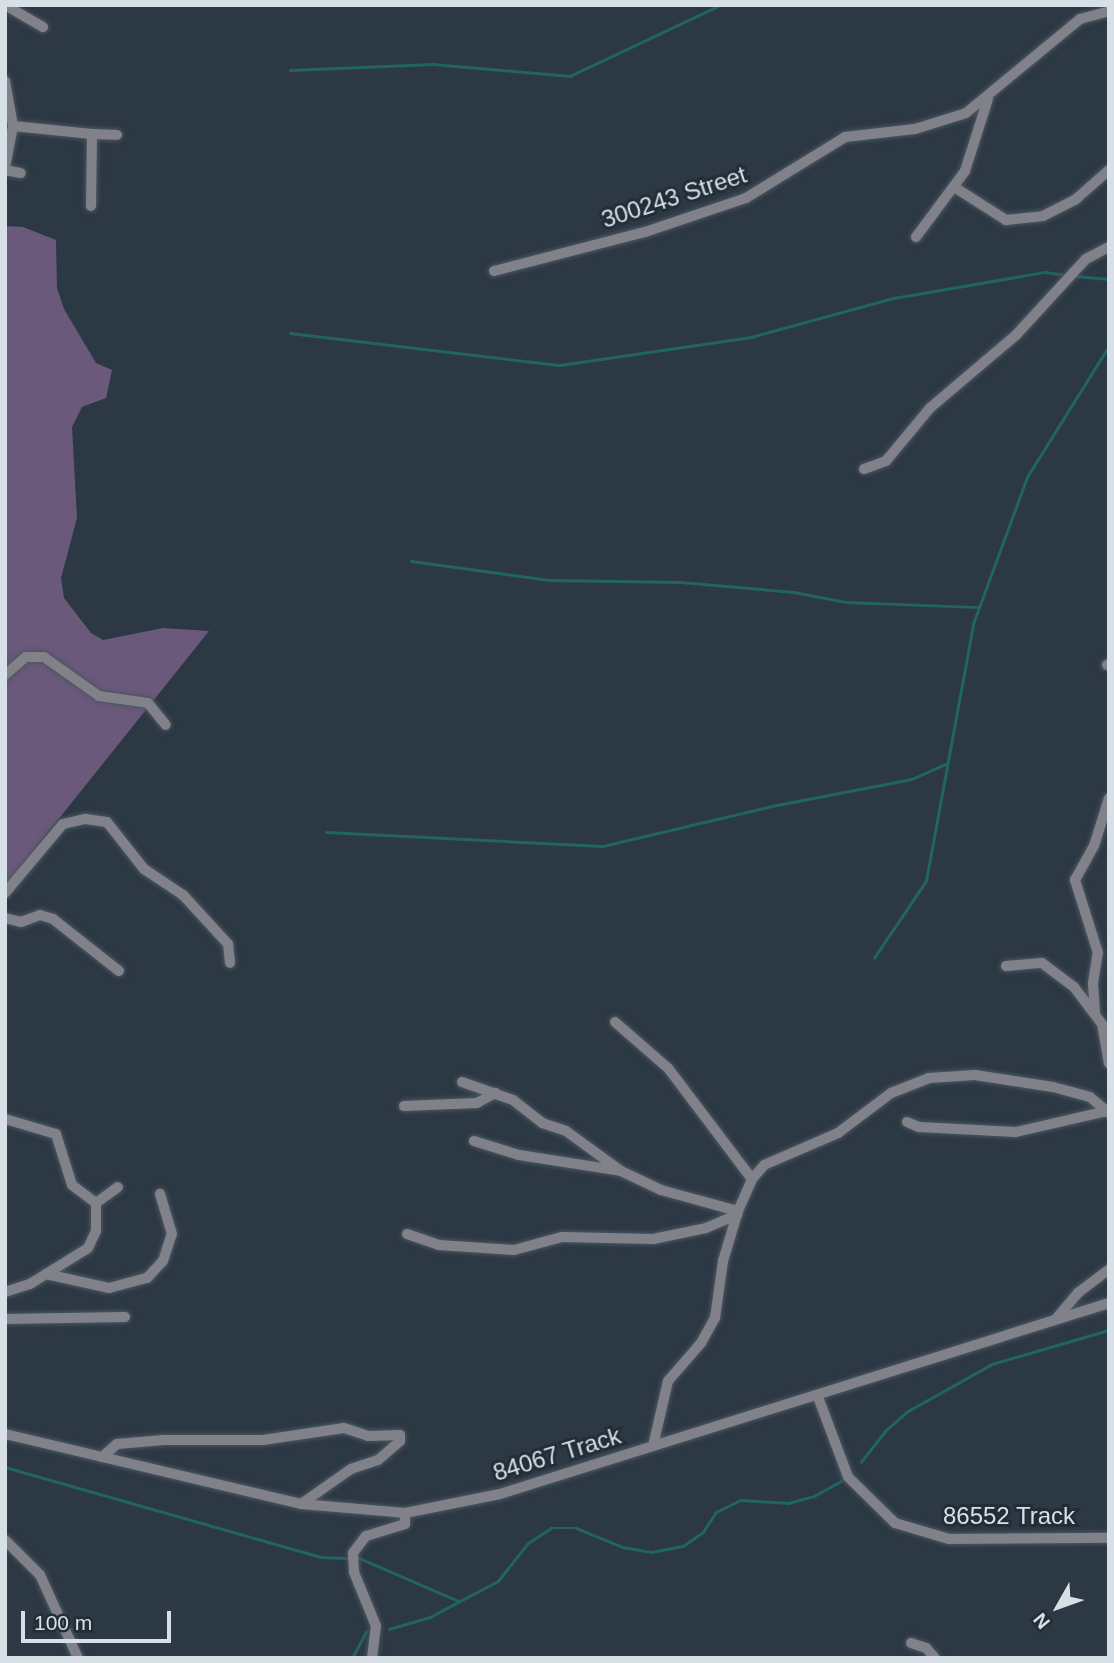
<!DOCTYPE html>
<style>
body{margin:0}
#map{position:relative;width:1114px;height:1663px;overflow:hidden;background:#2c3843;font-family:Helvetica,sans-serif}
div>[style]{position:absolute}
.green>*{inset:0;background:#6a597b}
.stream>*{height:2.5px;margin:-1.25px;padding:0 1.25px;transform-origin:1.25px;border-radius:1.25px;background:#216461}
.roads{filter:drop-shadow(0 0 2px #4b5661) drop-shadow(0 0 2px #4b5661)}
.minor>*{height:10px;margin:-5px;padding:0 5px;transform-origin:5px;border-radius:5px;background:#818289}
span{translate:-50% -50%;white-space:nowrap;text-align:center;line-height:1.15;-webkit-text-stroke:6px #222d38;paint-order:stroke}
.street-label{font-size:24px;color:#d8e0e7}
.frame{position:absolute;inset:0;border:7px solid #d8e0e7;pointer-events:none}
.north{position:absolute;left:1023px;top:1572px;width:70px;height:70px;-webkit-text-stroke:5px #222d38;paint-order:stroke;rotate:230deg;font-size:19px;font-weight:700;line-height:28px;text-align:center;color:#d8e0e7}
.north::after{content:'';display:block;margin:auto;width:24px;height:32px;background:#d8e0e7;clip-path:polygon(50% 0,100% 100%,50% 72%,0 100%)}
.scale{position:absolute;left:21px;top:1611px;width:150px;height:32px;box-sizing:border-box;border:4px solid #d8e0e7;border-top:0;padding-left:9px;font-size:21px;line-height:24px;white-space:nowrap;color:#d8e0e7;-webkit-text-stroke:5px #222d38;paint-order:stroke}
</style>
<div id="map">
<div class="green">
<i style="clip-path:polygon(5px 226px,23px 227px,56px 240px,57px 288px,64px 309px,96px 363px,112px 370px,106px 398px,82px 407px,72px 427px,77px 518px,61px 578px,64px 598px,91px 633px,103px 640px,163px 628px,209px 631px,5px 886px)"></i>
</div>
<div class="stream">
<i style="left:290px;top:70px;width:143px;rotate:-2.4deg"></i>
<i style="left:433px;top:64px;width:138px;rotate:5deg"></i>
<i style="left:570px;top:76px;width:166px;rotate:-25.3deg"></i>
<i style="left:1076px;top:276px;width:33px;rotate:5deg"></i>
<i style="left:290px;top:333px;width:272px;rotate:6.8deg"></i>
<i style="left:560px;top:365px;width:193px;rotate:-8.3deg"></i>
<i style="left:751px;top:337px;width:148px;rotate:-15.3deg"></i>
<i style="left:894px;top:298px;width:153px;rotate:-9.8deg"></i>
<i style="left:1045px;top:272px;width:21px;rotate:8deg"></i>
<i style="left:411px;top:561px;width:139px;rotate:7.8deg"></i>
<i style="left:549px;top:580px;width:131px;rotate:0.9deg"></i>
<i style="left:680px;top:582px;width:114px;rotate:5deg"></i>
<i style="left:794px;top:592px;width:53px;rotate:10.9deg"></i>
<i style="left:846px;top:602px;width:133px;rotate:2.2deg"></i>
<i style="left:326px;top:832px;width:277px;rotate:2.9deg"></i>
<i style="left:603px;top:846px;width:179px;rotate:-13.3deg"></i>
<i style="left:777px;top:805px;width:137px;rotate:-10.9deg"></i>
<i style="left:912px;top:779px;width:37px;rotate:-24deg"></i>
<i style="left:874px;top:958px;width:93px;rotate:-56deg"></i>
<i style="left:926px;top:881px;width:261px;rotate:-79.6deg"></i>
<i style="left:973px;top:624px;width:157px;rotate:-69.8deg"></i>
<i style="left:1027px;top:477px;width:155px;rotate:-58deg"></i>
<i style="left:861px;top:1462px;width:39px;rotate:-52deg"></i>
<i style="left:885px;top:1431px;width:30px;rotate:-41deg"></i>
<i style="left:908px;top:1411px;width:96px;rotate:-29.2deg"></i>
<i style="left:992px;top:1364px;width:122px;rotate:-16.2deg"></i>
<i style="left:5px;top:1467px;width:328px;rotate:15.9deg"></i>
<i style="left:320px;top:1557px;width:26px;rotate:2deg"></i>
<i style="left:359px;top:1558px;width:109px;rotate:23.3deg"></i>
<i style="left:389px;top:1629px;width:43px;rotate:-16.3deg"></i>
<i style="left:430px;top:1617px;width:77px;rotate:-27.9deg"></i>
<i style="left:498px;top:1581px;width:48px;rotate:-51.7deg"></i>
<i style="left:528px;top:1543px;width:27px;rotate:-33deg"></i>
<i style="left:551px;top:1528px;width:25px"></i>
<i style="left:576px;top:1528px;width:51px;rotate:22deg"></i>
<i style="left:623px;top:1547px;width:29px;rotate:10deg"></i>
<i style="left:652px;top:1552px;width:32px;rotate:-11deg"></i>
<i style="left:683px;top:1546px;width:24px;rotate:-35deg"></i>
<i style="left:703px;top:1532px;width:24px;rotate:-57deg"></i>
<i style="left:716px;top:1512px;width:28px;rotate:-26deg"></i>
<i style="left:741px;top:1500px;width:47px;rotate:3.7deg"></i>
<i style="left:788px;top:1503px;width:27px;rotate:-15deg"></i>
<i style="left:814px;top:1496px;width:31px;rotate:-29deg"></i>
<i style="left:352px;top:1658px;width:30px;rotate:-62deg"></i>
</div>
<div class="roads">
<div class="minor">
<i style="left:5px;top:5px;width:44px;rotate:30.1deg"></i>
<i style="left:5px;top:81px;width:46px;rotate:79.9deg"></i>
<i style="left:13px;top:126px;width:42px;rotate:101deg"></i>
<i style="left:13px;top:126px;width:79px;rotate:5.8deg"></i>
<i style="left:92px;top:134px;width:72px;rotate:90.8deg"></i>
<i style="left:92px;top:134px;width:25px;rotate:2deg"></i>
<i style="left:5px;top:170px;width:16px;rotate:11deg"></i>
<i style="left:954px;top:187px;width:62px;rotate:32.4deg"></i>
<i style="left:1006px;top:220px;width:37px;rotate:-6deg"></i>
<i style="left:1043px;top:216px;width:37px;rotate:-27deg"></i>
<i style="left:1076px;top:199px;width:44px;rotate:-41.3deg"></i>
<i style="left:916px;top:237px;width:82px;rotate:-53.4deg"></i>
<i style="left:965px;top:171px;width:76px;rotate:-72.3deg"></i>
<i style="left:494px;top:271px;width:156px;rotate:-14.5deg"></i>
<i style="left:645px;top:232px;width:107px;rotate:-18.6deg"></i>
<i style="left:746px;top:198px;width:116px;rotate:-31.6deg"></i>
<i style="left:845px;top:137px;width:70px;rotate:-6.5deg"></i>
<i style="left:915px;top:129px;width:53px;rotate:-17.4deg"></i>
<i style="left:966px;top:113px;width:148px;rotate:-39.5deg"></i>
<i style="left:1080px;top:19px;width:30px;rotate:-15deg"></i>
<i style="left:864px;top:469px;width:23px;rotate:-20deg"></i>
<i style="left:886px;top:461px;width:69px;rotate:-50.3deg"></i>
<i style="left:930px;top:408px;width:113px;rotate:-40.3deg"></i>
<i style="left:1016px;top:335px;width:103px;rotate:-47.4deg"></i>
<i style="left:1086px;top:259px;width:26px;rotate:-28deg"></i>
<i style="left:1107px;top:665px;width:2px;rotate:-27deg"></i>
<i style="left:5px;top:675px;width:28px;rotate:-41deg"></i>
<i style="left:26px;top:657px;width:18px"></i>
<i style="left:44px;top:657px;width:67px;rotate:35.3deg"></i>
<i style="left:99px;top:696px;width:49px;rotate:8.1deg"></i>
<i style="left:148px;top:703px;width:28px;rotate:51deg"></i>
<i style="left:5px;top:893px;width:90px;rotate:-50deg"></i>
<i style="left:63px;top:824px;width:23px;rotate:-13deg"></i>
<i style="left:85px;top:819px;width:22px;rotate:8deg"></i>
<i style="left:107px;top:822px;width:60px;rotate:51.8deg"></i>
<i style="left:144px;top:869px;width:47px;rotate:33.7deg"></i>
<i style="left:183px;top:895px;width:67px;rotate:47.4deg"></i>
<i style="left:228px;top:944px;width:19px;rotate:84deg"></i>
<i style="left:5px;top:918px;width:16px;rotate:14deg"></i>
<i style="left:21px;top:922px;width:20px;rotate:-20deg"></i>
<i style="left:40px;top:915px;width:14px;rotate:17deg"></i>
<i style="left:53px;top:919px;width:84px;rotate:38.2deg"></i>
<i style="left:1006px;top:966px;width:36px;rotate:-5deg"></i>
<i style="left:1042px;top:963px;width:40px;rotate:37deg"></i>
<i style="left:1074px;top:987px;width:46px;rotate:52.9deg"></i>
<i style="left:1102px;top:1024px;width:40px;rotate:80deg"></i>
<i style="left:1095px;top:1013px;width:30px;rotate:-94deg"></i>
<i style="left:1093px;top:983px;width:30px;rotate:-81deg"></i>
<i style="left:1098px;top:953px;width:77px;rotate:-107.5deg"></i>
<i style="left:1075px;top:880px;width:39px;rotate:-61deg"></i>
<i style="left:1094px;top:846px;width:50px;rotate:-72.6deg"></i>
<i style="left:615px;top:1022px;width:70px;rotate:41deg"></i>
<i style="left:668px;top:1068px;width:139px;rotate:52.9deg"></i>
<i style="left:462px;top:1082px;width:54px;rotate:19.4deg"></i>
<i style="left:513px;top:1100px;width:37px;rotate:38deg"></i>
<i style="left:542px;top:1123px;width:25px;rotate:18deg"></i>
<i style="left:566px;top:1131px;width:68px;rotate:36deg"></i>
<i style="left:621px;top:1171px;width:44px;rotate:25.4deg"></i>
<i style="left:661px;top:1190px;width:80px;rotate:15.3deg"></i>
<i style="left:404px;top:1106px;width:73px;rotate:-2.4deg"></i>
<i style="left:477px;top:1103px;width:21px;rotate:-29deg"></i>
<i style="left:5px;top:1119px;width:53px;rotate:16.4deg"></i>
<i style="left:56px;top:1134px;width:53px;rotate:72.6deg"></i>
<i style="left:72px;top:1185px;width:30px;rotate:37deg"></i>
<i style="left:907px;top:1122px;width:13px;rotate:23deg"></i>
<i style="left:919px;top:1127px;width:97px;rotate:3deg"></i>
<i style="left:1016px;top:1132px;width:93px;rotate:-13deg"></i>
<i style="left:474px;top:1141px;width:47px;rotate:17.3deg"></i>
<i style="left:519px;top:1155px;width:103px;rotate:8.9deg"></i>
<i style="left:407px;top:1234px;width:34px;rotate:19deg"></i>
<i style="left:439px;top:1245px;width:75px;rotate:3.8deg"></i>
<i style="left:514px;top:1250px;width:50px;rotate:-15.2deg"></i>
<i style="left:562px;top:1237px;width:91px;rotate:1.3deg"></i>
<i style="left:653px;top:1239px;width:54px;rotate:-11.7deg"></i>
<i style="left:706px;top:1228px;width:34px;rotate:-23deg"></i>
<i style="left:46px;top:1274px;width:65px;rotate:12.5deg"></i>
<i style="left:109px;top:1288px;width:39px;rotate:-15deg"></i>
<i style="left:147px;top:1278px;width:23px;rotate:-47deg"></i>
<i style="left:163px;top:1261px;width:28px;rotate:-72deg"></i>
<i style="left:172px;top:1234px;width:42px;rotate:-106.7deg"></i>
<i style="left:5px;top:1292px;width:26px;rotate:-18deg"></i>
<i style="left:30px;top:1284px;width:68px;rotate:-31.8deg"></i>
<i style="left:88px;top:1248px;width:19px;rotate:-65deg"></i>
<i style="left:96px;top:1231px;width:28px;rotate:-90deg"></i>
<i style="left:96px;top:1203px;width:27px;rotate:-36deg"></i>
<i style="left:5px;top:1319px;width:120px;rotate:-1deg"></i>
<i style="left:1056px;top:1319px;width:35px;rotate:-50deg"></i>
<i style="left:1079px;top:1292px;width:38px;rotate:-37deg"></i>
<i style="left:818px;top:1397px;width:85px;rotate:69.4deg"></i>
<i style="left:848px;top:1477px;width:66px;rotate:44.4deg"></i>
<i style="left:895px;top:1523px;width:56px;rotate:16.5deg"></i>
<i style="left:949px;top:1539px;width:160px;rotate:-0.4deg"></i>
<i style="left:5px;top:1434px;width:304px;rotate:13.3deg"></i>
<i style="left:301px;top:1504px;width:104px;rotate:4.9deg"></i>
<i style="left:405px;top:1513px;width:97px;rotate:-11.3deg"></i>
<i style="left:500px;top:1494px;width:638px;rotate:-17.41deg"></i>
<i style="left:653px;top:1446px;width:67px;rotate:-77deg"></i>
<i style="left:668px;top:1381px;width:50px;rotate:-49deg"></i>
<i style="left:701px;top:1343px;width:29px;rotate:-61deg"></i>
<i style="left:715px;top:1318px;width:58px;rotate:-82deg"></i>
<i style="left:723px;top:1261px;width:52px;rotate:-73.3deg"></i>
<i style="left:738px;top:1211px;width:35px;rotate:-66deg"></i>
<i style="left:752px;top:1179px;width:18px;rotate:-49deg"></i>
<i style="left:764px;top:1165px;width:81px;rotate:-23.4deg"></i>
<i style="left:838px;top:1133px;width:66px;rotate:-37deg"></i>
<i style="left:891px;top:1093px;width:41px;rotate:-21.5deg"></i>
<i style="left:929px;top:1078px;width:46px;rotate:-3.7deg"></i>
<i style="left:975px;top:1075px;width:79px;rotate:8.7deg"></i>
<i style="left:1053px;top:1087px;width:38px;rotate:15deg"></i>
<i style="left:1090px;top:1097px;width:25px;rotate:40deg"></i>
<i style="left:102px;top:1457px;width:20px;rotate:-41deg"></i>
<i style="left:117px;top:1444px;width:47px;rotate:-4.9deg"></i>
<i style="left:164px;top:1440px;width:99px"></i>
<i style="left:263px;top:1440px;width:82px;rotate:-8.4deg"></i>
<i style="left:344px;top:1428px;width:25px;rotate:18deg"></i>
<i style="left:368px;top:1436px;width:32px;rotate:-2deg"></i>
<i style="left:400px;top:1435px;width:6px;rotate:90deg"></i>
<i style="left:400px;top:1441px;width:29px;rotate:139deg"></i>
<i style="left:378px;top:1460px;width:28px;rotate:162deg"></i>
<i style="left:351px;top:1469px;width:61px;rotate:145deg"></i>
<i style="left:5px;top:1540px;width:49px;rotate:45deg"></i>
<i style="left:40px;top:1575px;width:91px;rotate:65.4deg"></i>
<i style="left:911px;top:1643px;width:16px;rotate:18deg"></i>
<i style="left:926px;top:1648px;width:13px;rotate:48deg"></i>
<i style="left:372px;top:1658px;width:32px;rotate:-83deg"></i>
<i style="left:376px;top:1626px;width:58px;rotate:-112.2deg"></i>
<i style="left:354px;top:1572px;width:19px;rotate:-93deg"></i>
<i style="left:353px;top:1553px;width:21px;rotate:-53deg"></i>
<i style="left:366px;top:1536px;width:41px;rotate:-17.1deg"></i>
<i style="left:405px;top:1524px;width:11px;rotate:-90deg"></i>
</div>
</div>
<div class="street-label">
<span style="left:674px;top:197px;rotate:-18deg">300243 Street</span>
<span style="left:557px;top:1454px;rotate:-17deg">84067 Track</span>
<span style="left:1009px;top:1516px">86552 Track</span>
</div>
<div class="frame"></div>
<div class="north">N</div>
<div class="scale">100 m</div>
</div>
